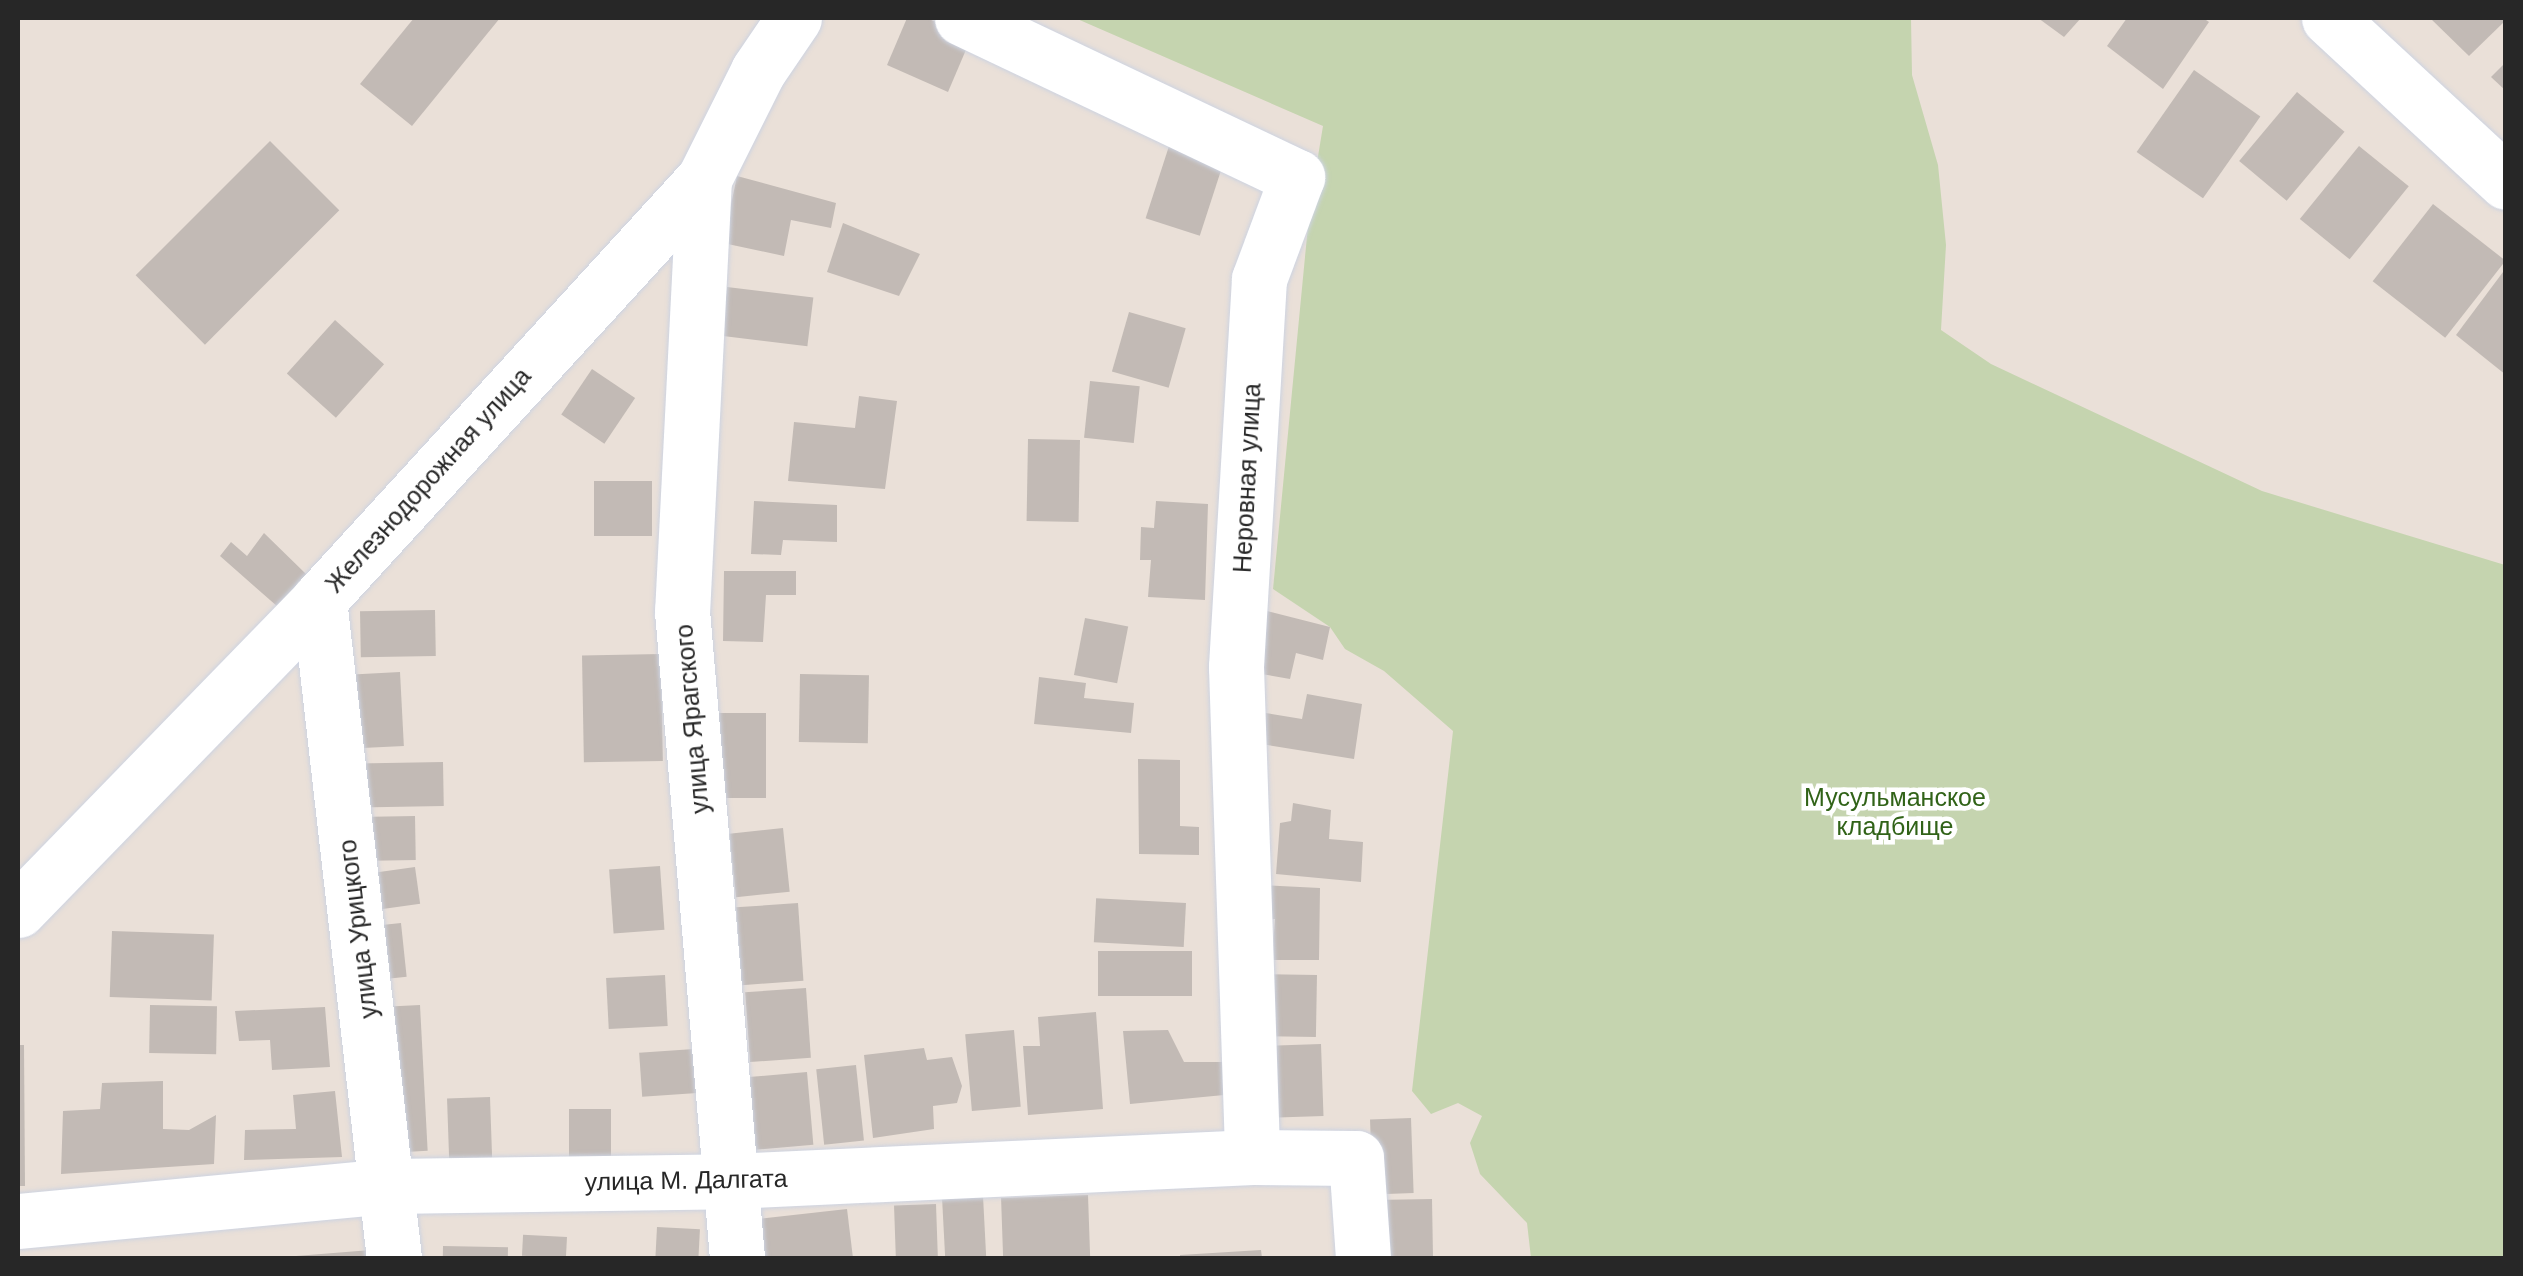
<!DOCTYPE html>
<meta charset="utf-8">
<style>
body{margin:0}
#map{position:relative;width:2523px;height:1276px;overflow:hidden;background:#eae0d8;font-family:Arial,sans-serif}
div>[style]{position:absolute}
.cemetery>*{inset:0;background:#c5d4af}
.building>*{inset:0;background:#c2bab5;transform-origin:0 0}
.roads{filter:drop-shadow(0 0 2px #cdd3e1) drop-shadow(0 0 2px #cdd3e1)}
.minor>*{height:55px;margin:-27.5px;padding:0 27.5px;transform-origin:27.5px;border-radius:27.5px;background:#fff}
span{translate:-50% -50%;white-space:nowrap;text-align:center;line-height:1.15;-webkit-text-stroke:9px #fff;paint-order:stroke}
.street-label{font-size:25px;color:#272727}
.park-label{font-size:25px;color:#316318}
.frame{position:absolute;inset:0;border:20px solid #272727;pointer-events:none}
</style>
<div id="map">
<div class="cemetery">
<i style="clip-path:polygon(1075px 18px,1911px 18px,1912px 75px,1938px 165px,1946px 245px,1941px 330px,1991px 364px,2262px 491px,2505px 565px,2505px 1258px,1531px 1258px,1527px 1223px,1480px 1174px,1470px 1143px,1482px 1116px,1458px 1103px,1431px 1114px,1412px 1091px,1453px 731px,1384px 671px,1345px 649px,1330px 627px,1273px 589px,1310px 205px,1323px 126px)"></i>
</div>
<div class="building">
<i style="clip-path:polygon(414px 18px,500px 18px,412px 126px,360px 84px)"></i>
<i style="clip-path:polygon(907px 18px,927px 18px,971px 38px,948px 92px,887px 65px)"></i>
<i style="clip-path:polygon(2038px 18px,2081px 18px,2064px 37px)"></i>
<i style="clip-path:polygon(2127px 18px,2203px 18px,2209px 22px,2163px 89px,2107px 46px)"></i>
<i style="clip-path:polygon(2430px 18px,2506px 18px,2506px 20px,2469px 56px)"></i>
<i style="clip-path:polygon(2506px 62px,2506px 91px,2491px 77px)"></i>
<i style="left:2194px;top:70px;width:81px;height:100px;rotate:35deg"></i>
<i style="left:2297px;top:92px;width:62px;height:90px;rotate:40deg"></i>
<i style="left:270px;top:141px;width:98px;height:190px;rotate:45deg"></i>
<i style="left:1170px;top:143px;width:57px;height:79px;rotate:18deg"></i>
<i style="left:2359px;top:146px;width:64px;height:94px;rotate:39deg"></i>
<i style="clip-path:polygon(737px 176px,836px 203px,831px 228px,791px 220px,784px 256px,723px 243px)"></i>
<i style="left:2433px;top:204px;width:92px;height:98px;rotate:38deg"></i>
<i style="clip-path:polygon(843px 223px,920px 254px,899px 296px,827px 272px)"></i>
<i style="clip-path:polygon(2506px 268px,2506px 375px,2456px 335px)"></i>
<i style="left:727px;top:287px;width:87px;height:49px;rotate:7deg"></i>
<i style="left:1129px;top:312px;width:59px;height:62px;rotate:16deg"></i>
<i style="left:335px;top:320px;width:66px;height:72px;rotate:42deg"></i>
<i style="left:592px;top:369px;width:52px;height:55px;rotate:34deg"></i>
<i style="left:1090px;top:381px;width:50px;height:57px;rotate:6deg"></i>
<i style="clip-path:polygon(859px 396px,897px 401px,885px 489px,788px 481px,794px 422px,855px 428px)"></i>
<i style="left:1028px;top:439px;width:52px;height:82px;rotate:1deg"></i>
<i style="left:652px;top:481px;width:55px;height:58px;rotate:90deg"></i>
<i style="clip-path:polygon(754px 501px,837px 505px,837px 542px,783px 540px,781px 555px,751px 554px)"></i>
<i style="clip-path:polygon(1156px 501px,1208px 504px,1205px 600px,1148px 597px,1151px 560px,1140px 560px,1141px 527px,1154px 528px)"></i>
<i style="clip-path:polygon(264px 533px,306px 574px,278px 607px,220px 556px,231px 542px,247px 556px)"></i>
<i style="clip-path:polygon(724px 571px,796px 571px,796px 595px,766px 595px,763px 642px,723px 641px)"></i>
<i style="clip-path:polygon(1259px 609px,1330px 627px,1323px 660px,1296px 653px,1290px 679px,1250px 672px)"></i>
<i style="left:435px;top:610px;width:46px;height:75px;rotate:89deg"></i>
<i style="left:1085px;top:618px;width:44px;height:58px;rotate:11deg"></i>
<i style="left:661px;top:654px;width:107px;height:79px;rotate:89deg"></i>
<i style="left:400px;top:672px;width:74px;height:52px;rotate:87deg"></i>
<i style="left:800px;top:674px;width:69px;height:68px;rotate:1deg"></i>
<i style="clip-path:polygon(1039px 677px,1086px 683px,1084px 698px,1134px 703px,1131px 733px,1034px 724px)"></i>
<i style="clip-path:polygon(1307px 694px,1362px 704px,1354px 759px,1249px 742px,1247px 710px,1302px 719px)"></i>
<i style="left:719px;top:713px;width:47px;height:85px"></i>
<i style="clip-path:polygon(1138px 759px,1180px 760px,1180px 826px,1199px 827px,1199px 855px,1139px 854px)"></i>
<i style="left:443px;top:762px;width:44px;height:85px;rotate:89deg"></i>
<i style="clip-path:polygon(1293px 803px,1331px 810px,1329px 839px,1363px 842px,1361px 882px,1276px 874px,1280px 823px,1291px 821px)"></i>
<i style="left:415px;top:816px;width:44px;height:57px;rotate:89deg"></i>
<i style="left:783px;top:828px;width:64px;height:54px;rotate:84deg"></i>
<i style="left:660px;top:866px;width:64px;height:51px;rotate:86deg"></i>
<i style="left:415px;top:867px;width:37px;height:54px;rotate:82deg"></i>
<i style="clip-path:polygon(1258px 885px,1320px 888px,1319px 960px,1272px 960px,1275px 919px,1258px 919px)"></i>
<i style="left:798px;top:903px;width:78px;height:62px;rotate:86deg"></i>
<i style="left:1186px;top:903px;width:44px;height:90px;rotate:93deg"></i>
<i style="left:401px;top:923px;width:54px;height:31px;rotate:84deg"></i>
<i style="left:112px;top:931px;width:102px;height:66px;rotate:2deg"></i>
<i style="left:1192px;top:951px;width:45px;height:94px;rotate:90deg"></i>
<i style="left:1260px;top:974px;width:57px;height:62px;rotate:1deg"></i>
<i style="left:665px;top:975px;width:51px;height:59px;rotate:87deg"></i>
<i style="left:806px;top:988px;width:70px;height:61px;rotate:86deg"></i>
<i style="left:150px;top:1005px;width:67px;height:48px;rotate:1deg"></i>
<i style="left:420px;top:1005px;width:146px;height:40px;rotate:87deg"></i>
<i style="clip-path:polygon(325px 1007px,330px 1067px,272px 1070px,270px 1040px,239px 1041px,235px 1011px)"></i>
<i style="clip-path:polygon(1096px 1012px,1103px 1109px,1028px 1115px,1023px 1046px,1040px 1046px,1038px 1017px)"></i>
<i style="left:1014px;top:1030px;width:77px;height:49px;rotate:85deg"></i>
<i style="clip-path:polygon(1168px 1030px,1184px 1062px,1226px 1062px,1224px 1095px,1130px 1104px,1123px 1031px)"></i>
<i style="left:1321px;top:1044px;width:72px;height:59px;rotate:88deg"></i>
<i style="clip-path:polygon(18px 1045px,24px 1045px,25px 1186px,18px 1186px)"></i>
<i style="clip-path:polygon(924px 1048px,927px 1060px,952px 1057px,962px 1086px,957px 1103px,933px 1106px,934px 1129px,873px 1138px,864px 1055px)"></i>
<i style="left:694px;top:1049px;width:44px;height:55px;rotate:86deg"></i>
<i style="left:856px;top:1065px;width:76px;height:40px;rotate:84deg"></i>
<i style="left:807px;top:1072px;width:73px;height:64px;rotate:85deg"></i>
<i style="clip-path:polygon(163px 1081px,163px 1129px,189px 1130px,216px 1115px,214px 1164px,61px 1174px,63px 1111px,100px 1109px,102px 1083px)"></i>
<i style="clip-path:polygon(335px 1091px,342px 1157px,244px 1160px,245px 1130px,296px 1129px,293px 1095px)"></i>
<i style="left:490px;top:1097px;width:74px;height:43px;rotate:88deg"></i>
<i style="left:569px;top:1109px;width:42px;height:60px"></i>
<i style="left:1411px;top:1118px;width:75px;height:41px;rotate:88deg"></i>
<i style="left:1088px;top:1195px;width:63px;height:87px;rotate:88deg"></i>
<i style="left:983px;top:1196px;width:62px;height:41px;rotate:87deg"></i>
<i style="left:1432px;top:1199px;width:59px;height:57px;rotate:89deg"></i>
<i style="left:936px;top:1204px;width:54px;height:42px;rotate:88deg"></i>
<i style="clip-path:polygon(847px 1209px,853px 1258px,760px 1258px,758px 1219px)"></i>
<i style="left:657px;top:1227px;width:43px;height:31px;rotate:3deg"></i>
<i style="left:567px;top:1237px;width:21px;height:44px;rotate:93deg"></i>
<i style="left:443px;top:1246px;width:65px;height:12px;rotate:1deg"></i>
<i style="clip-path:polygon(371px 1250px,371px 1258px,296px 1258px,296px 1256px)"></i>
<i style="clip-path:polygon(1261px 1250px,1262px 1258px,1180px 1258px,1180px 1255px)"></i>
</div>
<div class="roads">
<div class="minor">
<i style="left:962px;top:18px;width:371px;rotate:25.4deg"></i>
<i style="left:1297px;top:177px;width:109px;rotate:110.4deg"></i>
<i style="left:1259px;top:279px;width:389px;rotate:93.4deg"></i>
<i style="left:1236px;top:667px;width:490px;rotate:88.1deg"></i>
<i style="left:2329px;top:18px;width:241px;rotate:42.8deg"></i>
<i style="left:704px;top:179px;width:433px;rotate:92.9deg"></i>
<i style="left:682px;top:611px;width:649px;rotate:85.14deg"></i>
<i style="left:319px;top:600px;width:662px;rotate:83.5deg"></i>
<i style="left:18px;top:910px;width:432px;rotate:-45.8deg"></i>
<i style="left:319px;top:600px;width:570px;rotate:-47.56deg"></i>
<i style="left:704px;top:179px;width:121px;rotate:-63.4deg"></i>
<i style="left:758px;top:71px;width:64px;rotate:-55.8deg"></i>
<i style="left:18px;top:1221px;width:372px;rotate:-5.4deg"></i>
<i style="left:388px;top:1186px;width:343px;rotate:-0.8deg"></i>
<i style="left:731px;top:1181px;width:522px;rotate:-2.64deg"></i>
<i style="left:1252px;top:1157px;width:104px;rotate:0.6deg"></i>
<i style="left:1356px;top:1158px;width:100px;rotate:86deg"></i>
</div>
</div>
<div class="street-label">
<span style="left:1247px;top:478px;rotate:-87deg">Неровная улица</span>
<span style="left:428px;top:480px;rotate:-48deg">Железнодорожная улица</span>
<span style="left:692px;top:719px;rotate:-95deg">улица Ярагского</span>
<span style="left:358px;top:929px;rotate:-97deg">улица Урицкого</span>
<span style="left:686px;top:1180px;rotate:-1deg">улица М. Далгата</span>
</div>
<div class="park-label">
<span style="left:1895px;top:812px">Мусульманское<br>кладбище</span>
</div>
<div class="frame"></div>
</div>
